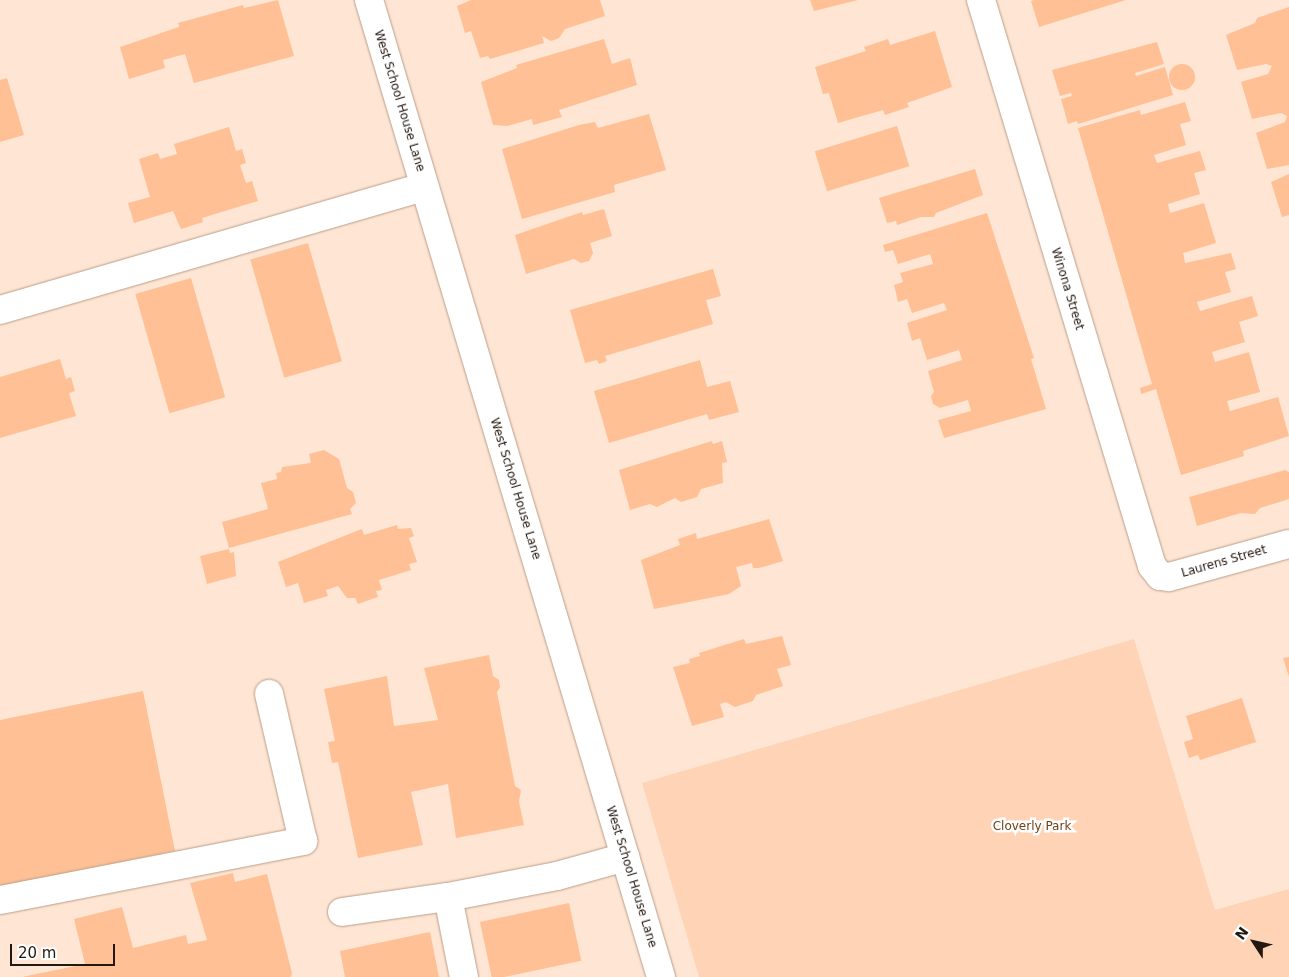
<!DOCTYPE html>
<style>
body{margin:0}
#map{position:relative;width:1289px;height:977px;overflow:hidden;background:#ffe6d4;font-family:"DejaVu Sans",sans-serif}
div>[style]{position:absolute}
.green>*{inset:0;background:#fed3b6}
.building>*{inset:0;background:#fec094;transform-origin:0 0}
.round{border-radius:50%}
.roads{filter:drop-shadow(0 0 1px #bb9d89) drop-shadow(0 0 1px #bb9d89)}
.minor>*{height:28px;margin:-14px;padding:0 14px;transform-origin:14px;border-radius:14px;background:#fff}
span{translate:-50% -50%;white-space:nowrap;text-align:center;line-height:1.15;-webkit-text-stroke:5px #fff;paint-order:stroke}
.street-label{font-size:12px;color:#231810}
.park-label{font-size:12px;color:#714017}
.north{position:absolute;left:1229px;top:917px;width:50px;height:50px;-webkit-text-stroke:4px #fff;paint-order:stroke;rotate:305deg;font-size:14px;font-weight:700;line-height:20px;text-align:center;color:#231810}
.north::after{content:'';display:block;margin:auto;width:18px;height:22px;background:#231810;clip-path:polygon(50% 0,100% 100%,50% 72%,0 100%)}
.scale{position:absolute;left:10px;top:944px;width:105px;height:22px;box-sizing:border-box;border:2px solid #231810;border-top:0;padding-left:6px;font-size:15px;line-height:18px;white-space:nowrap;color:#231810;-webkit-text-stroke:4px #fff;paint-order:stroke}
</style>
<div id="map">
<div class="green">
<i style="clip-path:polygon(1134px 639px,1215px 910px,1289px 889px,1289px 977px,699px 977px,642px 783px)"></i>
</div>
<div class="building">
<i style="clip-path:polygon(278px 0,294px 56px,194px 83px,185px 54px,163px 60px,165px 68px,129px 79px,120px 47px,179px 27px,178px 23px,243px 5px,244px 8px)"></i>
<i style="clip-path:polygon(471px 0,600px 0,605px 16px,565px 29px,559px 38px,551px 41px,542px 36px,544px 43px,490px 59px,488px 56px,480px 58px,471px 31px,465px 33px,457px 6px)"></i>
<i style="clip-path:polygon(810px 0,858px 0,814px 11px)"></i>
<i style="clip-path:polygon(1034px 0,1126px 0,1039px 27px,1031px 1px)"></i>
<i style="clip-path:polygon(1289px 7px,1289px 165px,1267px 169px,1256px 133px,1285px 122px,1287px 116px,1281px 113px,1252px 119px,1241px 82px,1268px 74px,1272px 66px,1266px 64px,1237px 70px,1226px 35px,1255px 23px,1257px 18px)"></i>
<i style="clip-path:polygon(935px 31px,952px 87px,907px 103px,909px 107px,885px 115px,883px 110px,838px 123px,829px 93px,823px 94px,815px 67px,866px 51px,864px 47px,888px 39px,890px 45px)"></i>
<i style="clip-path:polygon(604px 39px,612px 64px,630px 58px,637px 85px,559px 110px,562px 117px,533px 125px,532px 119px,507px 126px,493px 125px,481px 82px,517px 68px,516px 65px)"></i>
<i style="clip-path:polygon(1157px 42px,1164px 64px,1135px 73px,1136px 76px,1165px 67px,1173px 95px,1078px 124px,1077px 121px,1068px 124px,1061px 99px,1072px 96px,1071px 93px,1060px 96px,1052px 70px)"></i>
<i class="round" style="left:1169px;top:64px;width:26px;height:26px"></i>
<i style="clip-path:polygon(7px 78px,24px 135px,0 142px,0 80px)"></i>
<i style="clip-path:polygon(1185px 102px,1191px 121px,1180px 124px,1186px 145px,1154px 155px,1157px 163px,1200px 151px,1206px 170px,1194px 173px,1200px 194px,1168px 204px,1170px 213px,1204px 203px,1216px 243px,1183px 253px,1184px 257px,1185px 263px,1231px 253px,1236px 269px,1225px 272px,1231px 292px,1197px 302px,1200px 311px,1252px 296px,1258px 316px,1239px 322px,1245px 342px,1212px 352px,1215px 362px,1249px 352px,1260px 392px,1227px 401px,1230px 411px,1278px 397px,1289px 436px,1243px 451px,1244px 456px,1181px 475px,1156px 389px,1141px 394px,1140px 388px,1152px 384px,1078px 128px,1140px 110px,1141px 115px)"></i>
<i style="clip-path:polygon(649px 114px,666px 170px,614px 185px,615px 192px,522px 219px,502px 149px,579px 125px,595px 122px,598px 128px)"></i>
<i style="left:897px;top:126px;width:42px;height:86px;rotate:73deg"></i>
<i style="clip-path:polygon(229px 127px,236px 151px,242px 149px,246px 163px,240px 165px,246px 183px,252px 181px,258px 201px,202px 218px,203px 222px,181px 229px,173px 211px,134px 223px,128px 203px,150px 197px,139px 159px,158px 153px,160px 159px,177px 154px,174px 144px)"></i>
<i style="clip-path:polygon(975px 169px,983px 195px,936px 213px,934px 217px,921px 217px,897px 225px,896px 221px,887px 223px,879px 198px)"></i>
<i style="clip-path:polygon(1289px 174px,1289px 215px,1282px 217px,1271px 182px)"></i>
<i style="clip-path:polygon(604px 209px,612px 236px,590px 243px,593px 253px,589px 261px,581px 263px,574px 259px,526px 274px,515px 235px,582px 212px,583px 215px)"></i>
<i style="clip-path:polygon(987px 213px,1034px 358px,1031px 359px,1046px 409px,944px 438px,938px 420px,971px 411px,968px 400px,940px 408px,933px 404px,931px 396px,934px 392px,928px 371px,962px 360px,959px 350px,927px 360px,920px 338px,912px 341px,907px 323px,947px 310px,944px 303px,912px 313px,907px 299px,898px 302px,894px 285px,903px 282px,900px 273px,933px 264px,931px 257px,930px 254px,898px 264px,893px 250px,885px 252px,883px 245px)"></i>
<i style="left:308px;top:243px;width:123px;height:60px;rotate:74deg"></i>
<i style="clip-path:polygon(713px 269px,721px 296px,706px 300px,713px 324px,605px 356px,607px 361px,599px 364px,597px 360px,585px 363px,570px 310px)"></i>
<i style="left:191px;top:278px;width:124px;height:58px;rotate:74deg"></i>
<i style="clip-path:polygon(60px 359px,66px 379px,71px 377px,75px 391px,69px 393px,76px 416px,0 438px,0 377px)"></i>
<i style="clip-path:polygon(700px 360px,707px 387px,730px 381px,739px 412px,709px 420px,707px 414px,609px 443px,594px 391px)"></i>
<i style="clip-path:polygon(712px 441px,713px 444px,722px 441px,727px 462px,722px 463px,723px 483px,701px 489px,697px 497px,681px 502px,675px 498px,657px 507px,650px 504px,630px 510px,619px 470px)"></i>
<i style="clip-path:polygon(324px 450px,339px 459px,347px 488px,353px 492px,356px 503px,350px 509px,352px 514px,229px 548px,222px 522px,268px 509px,261px 483px,277px 479px,276px 473px,281px 472px,282px 467px,311px 463px,309px 454px)"></i>
<i style="clip-path:polygon(1285px 470px,1289px 472px,1289px 499px,1260px 508px,1255px 514px,1241px 513px,1197px 526px,1189px 497px)"></i>
<i style="clip-path:polygon(769px 519px,783px 561px,759px 568px,753px 568px,752px 563px,736px 567px,741px 586px,729px 594px,654px 609px,641px 560px,680px 545px,678px 539px,696px 533px,697px 539px)"></i>
<i style="clip-path:polygon(397px 525px,398px 529px,411px 528px,414px 536px,409px 538px,417px 562px,409px 564px,411px 570px,379px 580px,382px 590px,376px 591px,378px 597px,358px 604px,355px 598px,347px 598px,338px 586px,326px 590px,328px 596px,304px 603px,298px 583px,286px 587px,278px 562px,362px 529px,364px 535px)"></i>
<i style="clip-path:polygon(229px 549px,230px 553px,234px 552px,236px 576px,207px 584px,200px 556px)"></i>
<i style="clip-path:polygon(782px 636px,791px 665px,777px 669px,783px 686px,756px 695px,753px 701px,735px 707px,726px 702px,720px 704px,724px 717px,692px 726px,673px 667px,690px 663px,689px 659px,700px 656px,699px 653px,744px 639px,746px 644px)"></i>
<i style="clip-path:polygon(489px 655px,493px 676px,499px 680px,500px 687px,497px 692px,515px 786px,521px 790px,519px 802px,524px 825px,456px 838px,448px 784px,411px 792px,423px 845px,358px 858px,338px 762px,332px 763px,328px 742px,335px 741px,324px 689px,387px 676px,394px 726px,438px 720px,424px 668px)"></i>
<i style="clip-path:polygon(1289px 657px,1289px 677px,1283px 658px)"></i>
<i style="clip-path:polygon(143px 691px,175px 851px,0 887px,0 720px)"></i>
<i style="clip-path:polygon(1242px 698px,1256px 742px,1200px 760px,1198px 755px,1189px 758px,1184px 742px,1193px 739px,1186px 716px)"></i>
<i style="clip-path:polygon(233px 873px,235px 882px,267px 874px,292px 973px,291px 977px,22px 977px,85px 964px,74px 919px,122px 907px,133px 948px,186px 935px,188px 944px,207px 940px,190px 883px)"></i>
<i style="left:569px;top:903px;width:59px;height:91px;rotate:78deg"></i>
<i style="clip-path:polygon(430px 932px,439px 977px,345px 977px,340px 951px)"></i>
</div>
<div class="roads">
<div class="minor">
<i style="left:369px;top:0;width:1020px;rotate:73.36deg"></i>
<i style="left:981px;top:0;width:591px;rotate:73.19deg"></i>
<i style="left:1152px;top:566px;width:13px;rotate:51deg"></i>
<i style="left:1160px;top:576px;width:9px;rotate:6deg"></i>
<i style="left:1169px;top:577px;width:124px;rotate:-15.4deg"></i>
<i style="left:0;top:310px;width:441px;rotate:-16.2deg"></i>
<i style="left:448px;top:897px;width:82px;rotate:78.7deg"></i>
<i style="left:0;top:900px;width:309px;rotate:-11deg"></i>
<i style="left:303px;top:841px;width:151px;rotate:-103deg"></i>
<i style="left:342px;top:912px;width:107px;rotate:-8.1deg"></i>
<i style="left:448px;top:897px;width:111px;rotate:-10.9deg"></i>
<i style="left:557px;top:876px;width:71px;rotate:-15.6deg"></i>
</div>
</div>
<div class="street-label">
<span style="left:399px;top:101px;rotate:73deg">West School House Lane</span>
<span style="left:1067px;top:289px;rotate:73deg">Winona Street</span>
<span style="left:515px;top:489px;rotate:73deg">West School House Lane</span>
<span style="left:1224px;top:562px;rotate:-16deg">Laurens Street</span>
<span style="left:631px;top:877px;rotate:73deg">West School House Lane</span>
</div>
<div class="park-label">
<span style="left:1032px;top:827px">Cloverly Park</span>
</div>
<div class="north">N</div>
<div class="scale">20 m</div>
</div>
